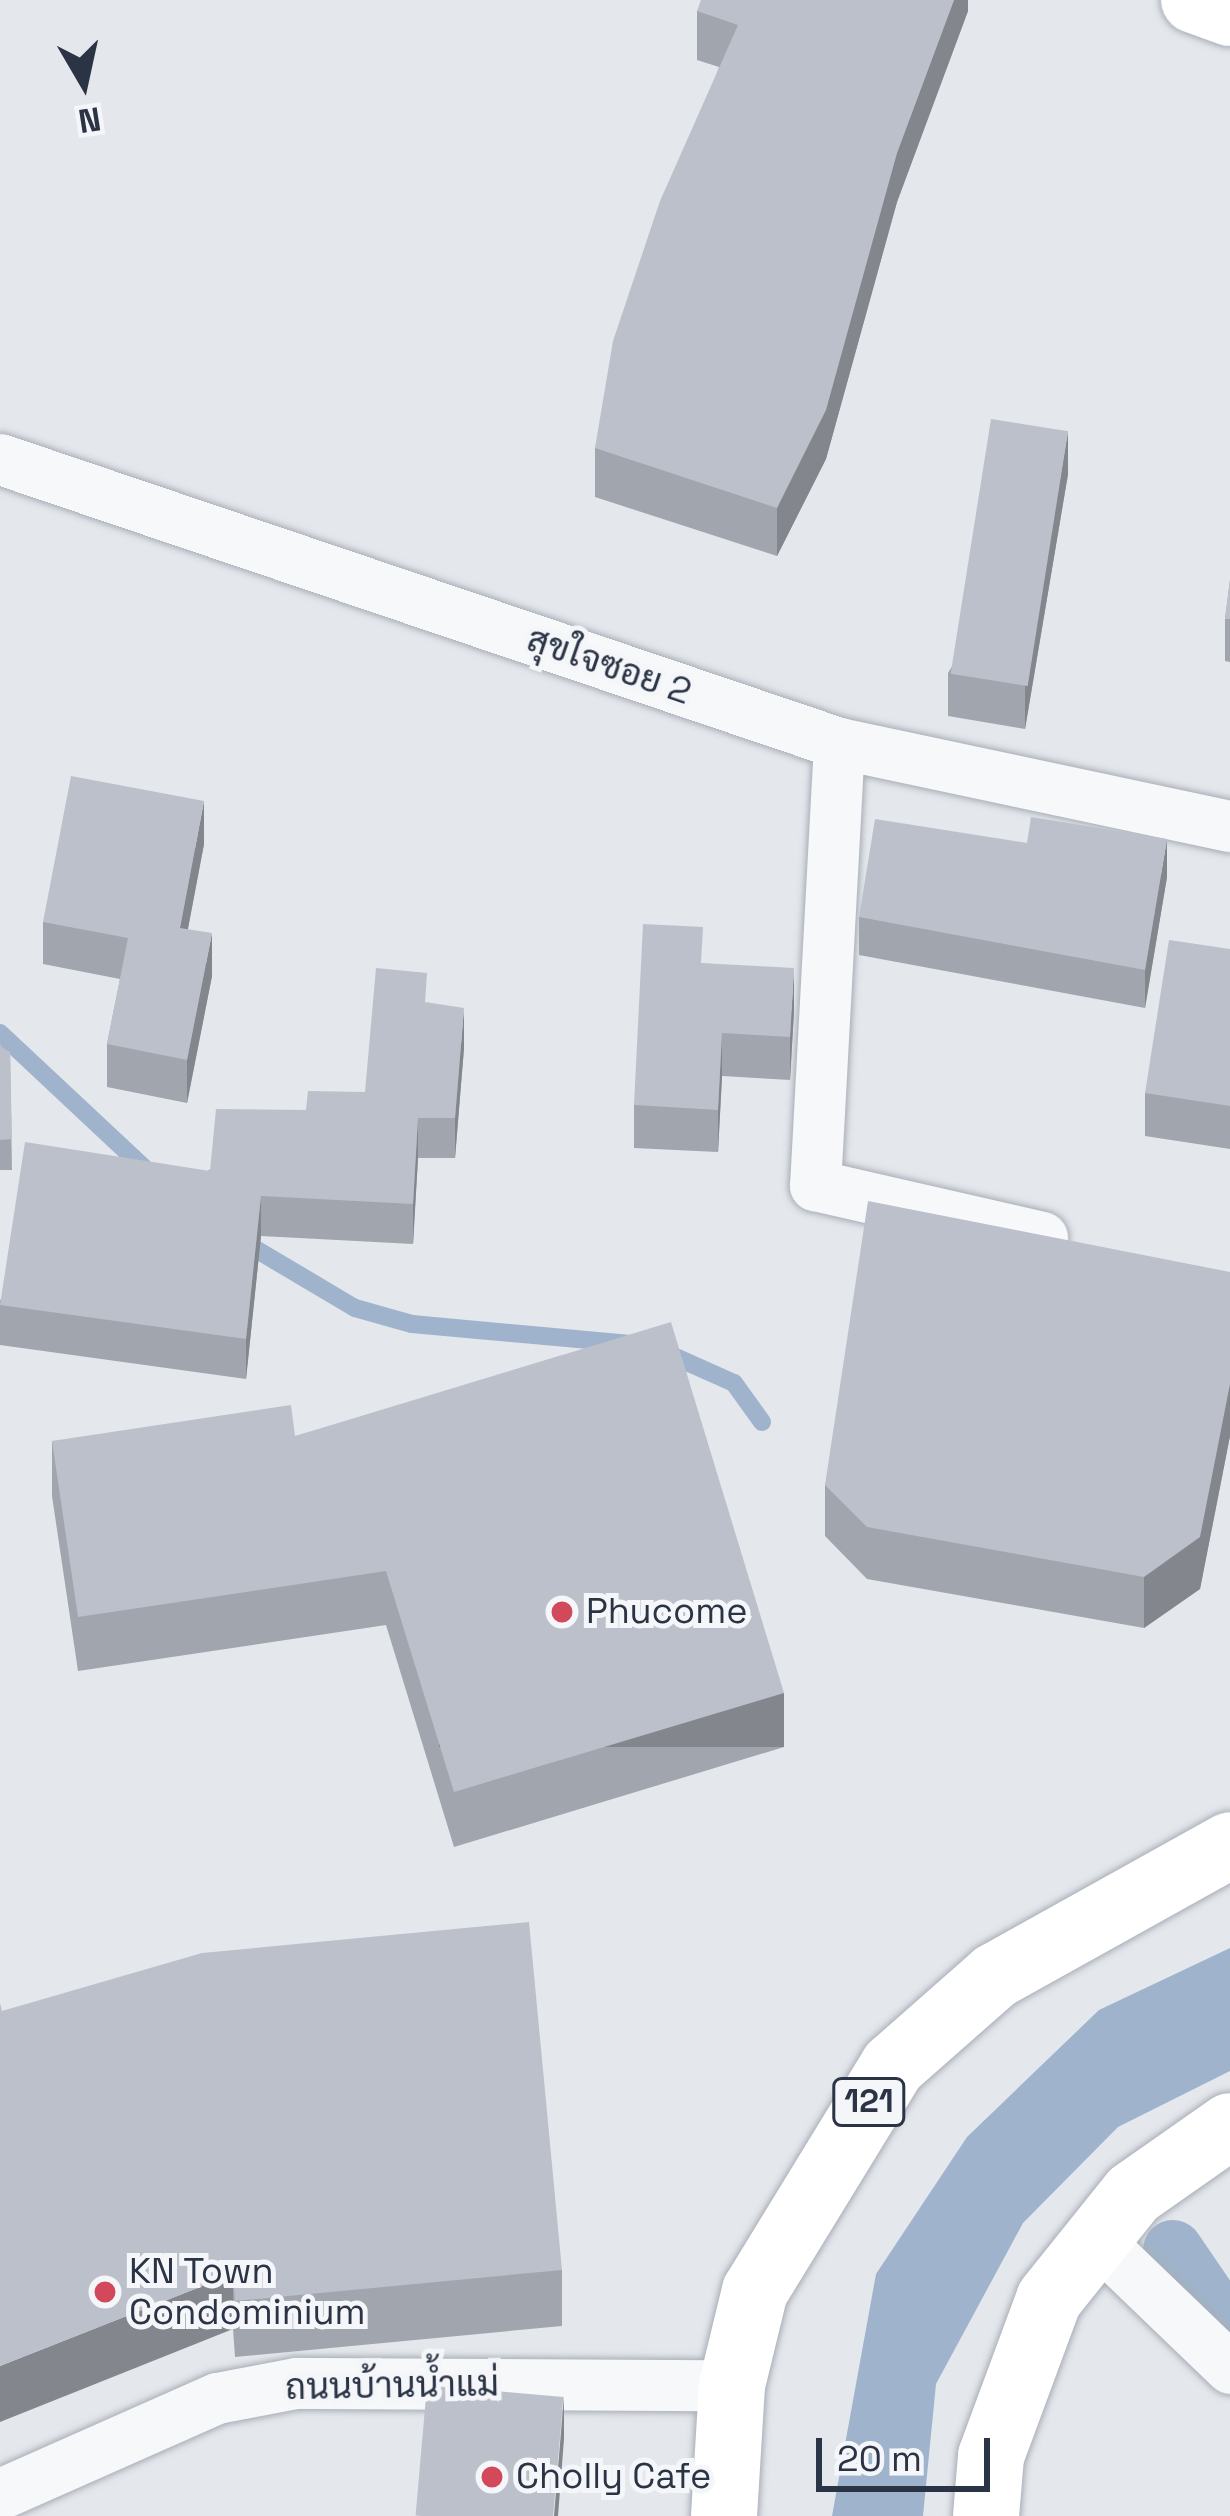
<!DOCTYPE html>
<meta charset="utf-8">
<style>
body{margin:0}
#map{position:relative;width:1230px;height:2516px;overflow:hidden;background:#e4e7ec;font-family:"Space Grotesk",Sarabun,sans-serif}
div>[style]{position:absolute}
.water>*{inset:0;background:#9fb4cc}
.stream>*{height:18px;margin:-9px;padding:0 9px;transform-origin:9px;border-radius:9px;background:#9fb4cc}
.canal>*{height:60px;margin:-30px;padding:0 30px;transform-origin:30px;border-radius:30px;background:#9fb4cc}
.roads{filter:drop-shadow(0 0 3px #a9aeb7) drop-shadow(0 0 3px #a9aeb7)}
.minor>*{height:51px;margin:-25.5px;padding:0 25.5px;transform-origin:25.5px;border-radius:25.5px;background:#f7f8fa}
.primary>*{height:66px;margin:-33px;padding:0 33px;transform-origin:33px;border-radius:33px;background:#fff}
.wall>*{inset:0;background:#a1a5ae}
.shaded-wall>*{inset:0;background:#83868d;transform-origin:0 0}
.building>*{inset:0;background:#bbc0ca;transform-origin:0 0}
.dots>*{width:33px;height:33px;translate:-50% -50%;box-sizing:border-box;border:6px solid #f4f6f9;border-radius:50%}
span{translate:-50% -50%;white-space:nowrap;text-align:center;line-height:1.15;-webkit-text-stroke:10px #f4f6f9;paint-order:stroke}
.shield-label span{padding:3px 9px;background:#f4f6f9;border:3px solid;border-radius:9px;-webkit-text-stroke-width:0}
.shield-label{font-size:33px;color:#2b3445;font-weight:700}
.street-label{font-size:36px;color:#2b3445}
.poi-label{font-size:36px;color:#2b3445}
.left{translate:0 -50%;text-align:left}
.north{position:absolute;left:24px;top:24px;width:120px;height:120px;-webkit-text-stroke:9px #f4f6f9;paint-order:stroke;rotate:171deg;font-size:33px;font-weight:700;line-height:48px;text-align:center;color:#2b3445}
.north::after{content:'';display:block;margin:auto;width:42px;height:54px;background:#2b3445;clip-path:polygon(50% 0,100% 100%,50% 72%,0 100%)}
.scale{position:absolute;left:816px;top:2438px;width:174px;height:54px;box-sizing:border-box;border:6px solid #2b3445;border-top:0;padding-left:15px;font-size:36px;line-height:42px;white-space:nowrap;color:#2b3445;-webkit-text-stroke:9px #f4f6f9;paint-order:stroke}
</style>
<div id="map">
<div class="water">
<i style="clip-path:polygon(1230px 1948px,1230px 2071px,1118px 2127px,1023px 2223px,936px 2384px,923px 2516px,832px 2516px,876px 2274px,967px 2137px,1099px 2010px)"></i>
</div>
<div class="stream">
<i style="left:0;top:1033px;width:208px;rotate:43.1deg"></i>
<i style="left:242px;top:1241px;width:131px;rotate:30.7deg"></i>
<i style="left:355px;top:1308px;width:59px;rotate:15.7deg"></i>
<i style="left:412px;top:1324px;width:219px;rotate:5.2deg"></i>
<i style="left:662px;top:1351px;width:79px;rotate:24deg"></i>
<i style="left:734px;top:1383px;width:48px;rotate:54.3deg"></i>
</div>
<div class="canal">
<i style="left:1173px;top:2250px;width:102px;rotate:55.8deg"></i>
</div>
<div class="roads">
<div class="minor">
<i style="left:0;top:459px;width:886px;rotate:18.7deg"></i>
<i style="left:839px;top:743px;width:400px;rotate:12deg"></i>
<i style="left:839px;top:743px;width:443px;rotate:93.1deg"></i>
<i style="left:815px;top:1185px;width:233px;rotate:12.9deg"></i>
<i style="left:1094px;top:2237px;width:189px;rotate:43.9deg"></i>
<i style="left:0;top:2494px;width:237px;rotate:-23.9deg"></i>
<i style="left:217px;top:2398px;width:80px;rotate:-10.8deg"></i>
<i style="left:296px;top:2383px;width:436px;rotate:0.3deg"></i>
</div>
<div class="primary">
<i style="left:1194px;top:0;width:38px;rotate:20deg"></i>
<i style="left:724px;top:2516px;width:131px;rotate:-86.5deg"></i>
<i style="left:732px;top:2385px;width:97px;rotate:-76.3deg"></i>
<i style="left:755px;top:2291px;width:264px;rotate:-58.5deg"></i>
<i style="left:893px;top:2066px;width:136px;rotate:-41.4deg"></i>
<i style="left:995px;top:1976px;width:269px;rotate:-29.1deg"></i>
<i style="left:986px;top:2516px;width:60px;rotate:-85.2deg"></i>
<i style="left:991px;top:2456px;width:167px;rotate:-69.7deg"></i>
<i style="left:1049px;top:2299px;width:134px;rotate:-51.3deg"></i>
<i style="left:1133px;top:2194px;width:118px;rotate:-35deg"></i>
</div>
</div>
<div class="wall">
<i style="clip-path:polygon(968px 0,968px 11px,897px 202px,826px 459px,777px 556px,595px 497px,595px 448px,719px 67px,697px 60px,697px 11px)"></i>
<i style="clip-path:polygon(1068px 474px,1025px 729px,948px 716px,948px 673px)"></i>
<i style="clip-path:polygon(1230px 580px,1230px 662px,1225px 661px,1225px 619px)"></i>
<i style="clip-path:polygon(1027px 843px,1167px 877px,1145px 1008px,859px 955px,859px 917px)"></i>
<i style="clip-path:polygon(204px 844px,188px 929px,212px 976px,187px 1103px,107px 1087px,107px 1044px,120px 979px,43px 964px,43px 922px)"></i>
<i style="clip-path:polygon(1230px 949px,1230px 1149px,1145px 1136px,1145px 1093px)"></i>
<i style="clip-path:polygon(703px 963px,794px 1011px,790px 1080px,722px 1076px,718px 1152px,634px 1148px,634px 1105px)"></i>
<i style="clip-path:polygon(427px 1003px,464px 1048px,455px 1158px,418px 1158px,413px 1244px,261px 1236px,246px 1379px,0 1345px,0 1300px,306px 1110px,365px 1092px)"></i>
<i style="clip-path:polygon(0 1046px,10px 1052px,12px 1170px,0 1170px)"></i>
<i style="clip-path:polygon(1230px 1272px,1230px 1436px,1200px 1589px,1144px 1628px,867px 1579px,825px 1536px,825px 1485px)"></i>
<i style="clip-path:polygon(295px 1436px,784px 1747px,454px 1847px,386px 1625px,78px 1671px,52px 1496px,52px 1441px)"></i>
<i style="clip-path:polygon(2px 2011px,562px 2270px,562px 2326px,235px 2357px,233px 2329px)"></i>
</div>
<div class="shaded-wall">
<i style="clip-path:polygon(954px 0,968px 0,968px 11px,897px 202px,826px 459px,777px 556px,777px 508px,897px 153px)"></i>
<i style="clip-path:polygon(1068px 431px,1068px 474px,1025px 729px,1025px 687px)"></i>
<i style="clip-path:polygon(204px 801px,204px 844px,180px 970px,180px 928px)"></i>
<i style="clip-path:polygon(1167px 839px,1167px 877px,1145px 1008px,1145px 970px)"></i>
<i style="clip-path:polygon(212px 933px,212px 976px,187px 1103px,187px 1060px)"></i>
<i style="clip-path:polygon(794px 968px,794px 1011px,790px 1080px,790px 1037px)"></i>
<i style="clip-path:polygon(464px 1008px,464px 1048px,455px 1158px,455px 1118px)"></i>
<i style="clip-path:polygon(722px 1033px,722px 1076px,718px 1152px,718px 1110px)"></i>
<i style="clip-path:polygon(418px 1118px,418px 1158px,413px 1244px,413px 1204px)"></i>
<i style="clip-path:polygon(261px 1196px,261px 1236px,246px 1379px,246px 1339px)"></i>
<i style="clip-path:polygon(1230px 1384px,1230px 1436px,1200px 1589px,1144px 1628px,1144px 1577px)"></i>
<i style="left:784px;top:1693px;width:54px;height:345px;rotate:90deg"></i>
<i style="clip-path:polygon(233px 2274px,233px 2329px,0 2422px,0 2366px)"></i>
<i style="clip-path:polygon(564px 2396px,564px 2439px,558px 2516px,554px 2516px)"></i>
</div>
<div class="building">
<i style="clip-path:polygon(701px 0,954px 0,897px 153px,826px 410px,777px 508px,595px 448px,613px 341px,660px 201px,738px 25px,697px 11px)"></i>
<i style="left:991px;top:419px;width:78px;height:258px;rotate:9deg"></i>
<i style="clip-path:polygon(1230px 580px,1230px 619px,1225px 619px)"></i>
<i style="clip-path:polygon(71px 776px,204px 801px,180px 928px,212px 933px,187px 1060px,107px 1044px,128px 938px,43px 922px)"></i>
<i style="clip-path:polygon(1031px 817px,1167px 839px,1145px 970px,859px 917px,875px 819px,1027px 843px)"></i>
<i style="clip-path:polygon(643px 924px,703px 927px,701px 963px,794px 968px,790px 1037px,722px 1033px,718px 1110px,634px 1105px)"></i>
<i style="clip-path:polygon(1169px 940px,1230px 949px,1230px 1106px,1145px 1093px)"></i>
<i style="clip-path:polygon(376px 968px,427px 973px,425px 1002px,464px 1008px,455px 1118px,418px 1118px,413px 1204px,261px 1196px,246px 1339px,0 1305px,25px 1142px,210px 1171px,216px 1109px,306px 1110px,308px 1091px,365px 1092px)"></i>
<i style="clip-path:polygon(0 1046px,10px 1052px,12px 1139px,0 1140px)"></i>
<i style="clip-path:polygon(868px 1201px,1230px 1272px,1230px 1384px,1200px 1537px,1144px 1577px,867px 1527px,825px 1485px)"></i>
<i style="clip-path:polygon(671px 1322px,784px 1693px,454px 1792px,386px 1571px,78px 1617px,52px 1441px,291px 1405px,295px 1436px)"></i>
<i style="clip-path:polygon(529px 1922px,562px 2270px,235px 2301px,233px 2274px,0 2366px,0 2003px,2px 2011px,202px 1953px)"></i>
<i style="left:427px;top:2385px;width:137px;height:131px;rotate:5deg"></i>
</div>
<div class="dots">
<i style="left:562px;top:1612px;background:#d1495b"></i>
<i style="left:105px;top:2292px;background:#d1495b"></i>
<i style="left:492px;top:2477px;background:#d1495b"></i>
</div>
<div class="shield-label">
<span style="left:869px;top:2102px">121</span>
</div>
<div class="street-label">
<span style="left:609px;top:666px;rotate:19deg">สุขใจซอย 2</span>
<span style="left:392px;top:2386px;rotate:-1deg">ถนนบ้านน้ำแม่</span>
</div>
<div class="poi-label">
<span class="left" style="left:586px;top:1612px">Phucome</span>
<span class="left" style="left:129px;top:2292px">KN Town<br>Condominium</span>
<span class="left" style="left:516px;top:2477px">Cholly Cafe</span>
</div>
<div class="north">N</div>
<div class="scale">20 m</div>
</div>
